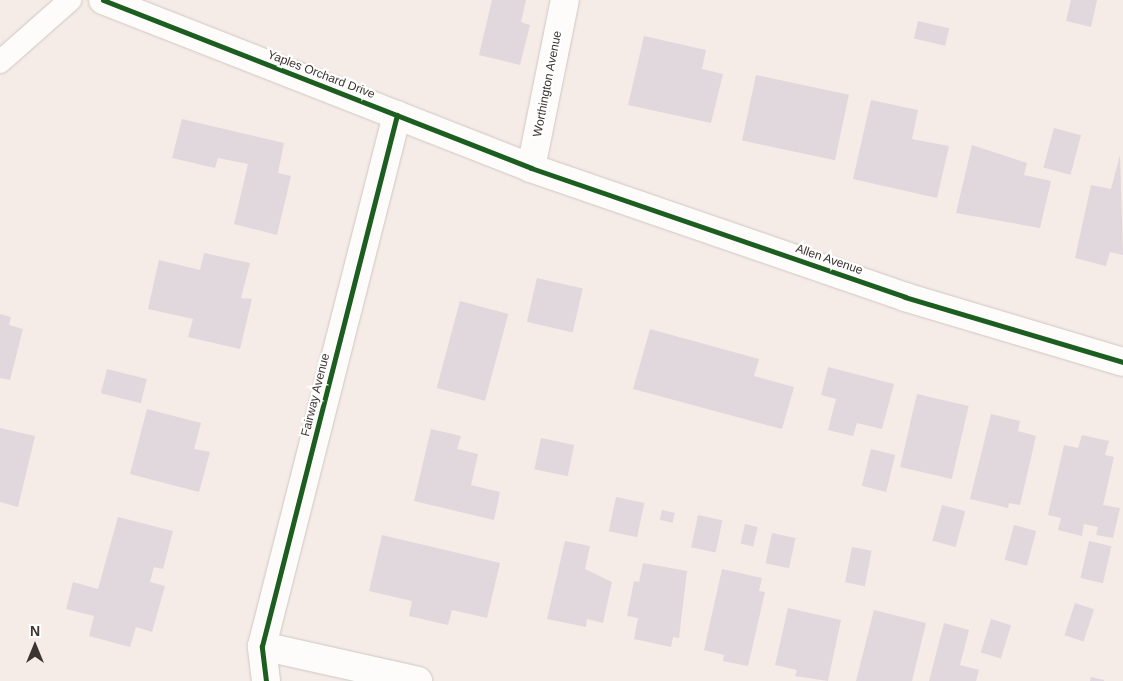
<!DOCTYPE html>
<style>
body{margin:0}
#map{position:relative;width:1123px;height:681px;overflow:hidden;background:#f5ebe7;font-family:Arial,sans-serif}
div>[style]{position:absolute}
.building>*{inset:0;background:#e0d8dd;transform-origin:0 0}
.roads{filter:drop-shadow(0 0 1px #cfc7c3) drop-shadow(0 0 1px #cfc7c3)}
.lane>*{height:22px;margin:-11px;padding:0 11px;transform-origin:11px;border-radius:11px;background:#fefcfb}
.street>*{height:28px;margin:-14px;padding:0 14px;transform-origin:14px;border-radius:14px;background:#fefcfb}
.cycleway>*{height:5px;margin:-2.5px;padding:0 2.5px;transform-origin:2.5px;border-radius:2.5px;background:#1b5e20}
span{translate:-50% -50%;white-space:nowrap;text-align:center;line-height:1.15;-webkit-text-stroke:4.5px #fff;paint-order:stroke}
.street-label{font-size:12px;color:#3c3431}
.north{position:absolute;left:10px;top:621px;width:50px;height:50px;-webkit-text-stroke:4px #fff;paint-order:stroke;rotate:0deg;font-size:14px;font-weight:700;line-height:20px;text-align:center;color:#3c3431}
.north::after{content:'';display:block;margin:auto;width:18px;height:22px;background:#3c3431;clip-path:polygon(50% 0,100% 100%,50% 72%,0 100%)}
</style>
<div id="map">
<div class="building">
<i style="clip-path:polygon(492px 0,526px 0,521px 22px,530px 25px,520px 65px,479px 55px)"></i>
<i style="clip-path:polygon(1071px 0,1097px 0,1091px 27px,1066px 21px)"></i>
<i style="left:918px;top:21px;width:32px;height:18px;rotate:13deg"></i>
<i style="clip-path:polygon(644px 36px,706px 50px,702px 69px,723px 74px,711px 123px,628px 105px)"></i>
<i style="left:756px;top:75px;width:95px;height:67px;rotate:12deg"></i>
<i style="clip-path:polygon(871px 100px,918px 110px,912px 139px,949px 146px,937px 198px,853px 179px)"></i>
<i style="clip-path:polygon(182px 119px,284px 143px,278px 173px,291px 176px,277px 235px,234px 224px,248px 164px,218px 158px,215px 168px,172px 158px)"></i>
<i style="left:1054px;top:128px;width:28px;height:41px;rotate:15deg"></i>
<i style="clip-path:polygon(972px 145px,1027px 163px,1024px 175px,1051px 181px,1040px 228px,956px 213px)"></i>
<i style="clip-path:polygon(1120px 155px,1123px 255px,1110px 252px,1106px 266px,1075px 258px,1091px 185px,1111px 189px)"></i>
<i style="clip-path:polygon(204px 253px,250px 263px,241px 298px,252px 299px,240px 349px,188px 337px,193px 319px,148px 309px,159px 260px,200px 270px)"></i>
<i style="left:537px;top:278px;width:47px;height:45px;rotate:13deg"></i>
<i style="left:460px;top:301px;width:50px;height:90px;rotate:15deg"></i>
<i style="clip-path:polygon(0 314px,11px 317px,9px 325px,23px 329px,10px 380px,0 378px)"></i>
<i style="clip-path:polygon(650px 329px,759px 359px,754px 376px,794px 387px,782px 429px,633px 389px)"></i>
<i style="clip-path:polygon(828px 367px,894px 384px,882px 429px,857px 423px,853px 436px,828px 430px,836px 399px,821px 395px)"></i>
<i style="left:107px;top:369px;width:41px;height:25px;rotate:14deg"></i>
<i style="left:917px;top:394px;width:53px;height:75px;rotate:13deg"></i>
<i style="clip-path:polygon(147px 409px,201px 423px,194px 449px,210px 452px,199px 492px,130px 474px)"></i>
<i style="clip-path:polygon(991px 414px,1020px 421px,1018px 431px,1036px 436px,1020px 505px,1009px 503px,1008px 508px,970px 499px)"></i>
<i style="clip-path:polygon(0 428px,35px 436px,18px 507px,0 502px)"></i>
<i style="clip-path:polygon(431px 429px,461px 436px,457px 449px,478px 454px,471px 485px,500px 492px,494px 520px,414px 501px)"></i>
<i style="clip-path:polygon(1082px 435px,1109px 441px,1105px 455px,1114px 457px,1103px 505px,1120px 508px,1113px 538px,1096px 535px,1098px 527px,1084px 524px,1082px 536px,1058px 530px,1061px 518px,1048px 515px,1064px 445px,1078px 448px)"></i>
<i style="left:541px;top:438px;width:34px;height:32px;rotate:12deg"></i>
<i style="left:871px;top:449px;width:25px;height:38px;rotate:14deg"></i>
<i style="left:616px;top:497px;width:29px;height:35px;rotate:12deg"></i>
<i style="left:942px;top:505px;width:24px;height:37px;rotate:15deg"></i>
<i style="left:662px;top:510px;width:13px;height:10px;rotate:13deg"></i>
<i style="left:698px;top:515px;width:25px;height:33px;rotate:12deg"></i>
<i style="clip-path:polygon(118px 517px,173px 531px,163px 569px,154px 567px,150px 582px,165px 586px,152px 632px,136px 627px,130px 647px,89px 636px,94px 616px,66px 609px,73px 582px,98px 589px)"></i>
<i style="left:745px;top:524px;width:13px;height:20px;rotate:13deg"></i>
<i style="left:1014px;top:525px;width:23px;height:36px;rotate:15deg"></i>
<i style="left:772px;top:533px;width:24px;height:31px;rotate:12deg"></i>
<i style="clip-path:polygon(382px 535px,500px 563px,487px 618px,452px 610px,448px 625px,409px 616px,412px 601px,369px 591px)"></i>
<i style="clip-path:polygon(565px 541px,590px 546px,585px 569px,612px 582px,603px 623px,587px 619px,586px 627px,547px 619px)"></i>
<i style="left:1089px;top:541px;width:23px;height:38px;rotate:13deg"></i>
<i style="left:852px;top:547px;width:20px;height:36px;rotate:11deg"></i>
<i style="clip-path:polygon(643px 563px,687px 571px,679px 638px,673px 637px,671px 647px,634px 639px,638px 618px,627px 616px,634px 581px,639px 582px)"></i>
<i style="clip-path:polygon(722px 569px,762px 578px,759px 591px,765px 592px,748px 666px,723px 661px,724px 655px,704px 650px)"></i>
<i style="left:1075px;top:603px;width:20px;height:34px;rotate:18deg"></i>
<i style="clip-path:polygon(788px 608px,841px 620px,828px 681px,795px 676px,797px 670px,775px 665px)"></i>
<i style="clip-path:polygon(874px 610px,926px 623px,912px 681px,856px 681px)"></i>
<i style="left:991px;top:619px;width:21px;height:35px;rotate:17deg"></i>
<i style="clip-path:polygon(944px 623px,969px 630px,960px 665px,979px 670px,976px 681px,929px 681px)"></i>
<i style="clip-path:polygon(1091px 677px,1104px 680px,1104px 681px,1090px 681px)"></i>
</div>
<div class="roads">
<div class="lane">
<i style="left:0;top:62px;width:94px;rotate:-41.5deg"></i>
</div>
<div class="street">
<i style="left:103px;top:0;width:460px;rotate:21.4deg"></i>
<i style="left:531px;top:168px;width:396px;rotate:19deg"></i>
<i style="left:905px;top:297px;width:227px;rotate:16.6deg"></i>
<i style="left:531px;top:168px;width:171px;rotate:-78.6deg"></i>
<i style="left:262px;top:646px;width:160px;rotate:12.6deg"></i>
<i style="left:266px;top:681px;width:35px;rotate:-97deg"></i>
<i style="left:262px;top:646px;width:548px;rotate:-75.74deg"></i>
</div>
</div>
<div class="cycleway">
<i style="left:103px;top:0;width:460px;rotate:21.4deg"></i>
<i style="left:531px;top:168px;width:396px;rotate:19deg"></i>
<i style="left:905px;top:297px;width:227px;rotate:16.6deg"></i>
<i style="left:266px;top:681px;width:35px;rotate:-97deg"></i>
<i style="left:262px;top:646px;width:548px;rotate:-75.74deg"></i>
</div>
<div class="street-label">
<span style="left:321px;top:75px;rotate:21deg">Yaples Orchard Drive</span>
<span style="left:548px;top:84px;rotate:-79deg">Worthington Avenue</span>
<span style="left:829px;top:260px;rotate:19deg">Allen Avenue</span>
<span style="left:316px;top:395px;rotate:-76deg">Fairway Avenue</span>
</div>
<div class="north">N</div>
</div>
